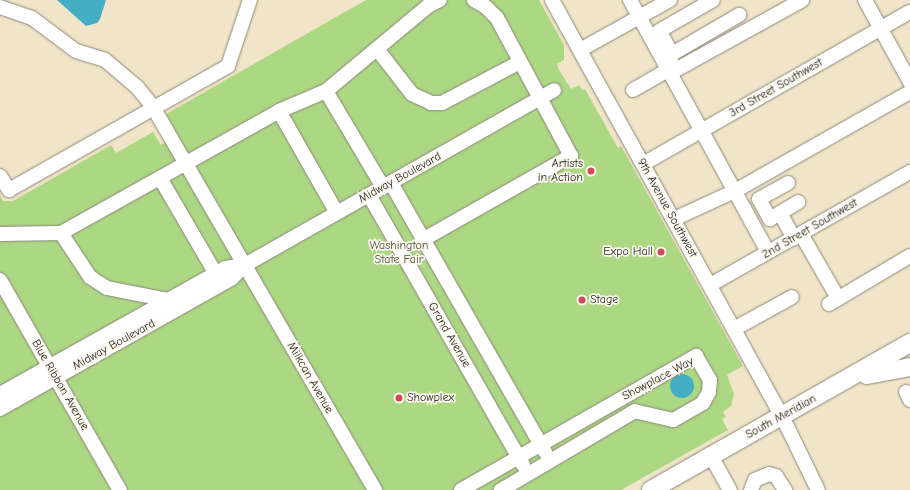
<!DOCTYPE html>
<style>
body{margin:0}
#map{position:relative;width:910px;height:490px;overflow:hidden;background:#f0e5c8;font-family:"Comic Neue",sans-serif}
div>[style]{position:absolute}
.green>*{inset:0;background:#acd884}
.water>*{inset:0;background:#44aec3}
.round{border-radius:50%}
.roads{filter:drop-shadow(0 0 1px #8e887a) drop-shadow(0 0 1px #8e887a)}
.minor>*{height:14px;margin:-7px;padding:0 7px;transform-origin:7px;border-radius:7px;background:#fff}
.major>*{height:18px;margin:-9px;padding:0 9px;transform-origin:9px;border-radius:9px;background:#fff}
.dots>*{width:11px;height:11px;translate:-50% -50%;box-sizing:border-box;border:2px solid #fbf7ec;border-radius:50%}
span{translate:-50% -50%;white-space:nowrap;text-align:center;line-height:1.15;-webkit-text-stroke:3.5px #fbf7ec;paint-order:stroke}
.street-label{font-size:12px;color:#2b2b2b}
.poi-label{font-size:12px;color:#2b2b2b}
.right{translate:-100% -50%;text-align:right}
.left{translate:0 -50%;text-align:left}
.park-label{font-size:12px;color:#4b5641}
</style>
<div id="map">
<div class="green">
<i style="clip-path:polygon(366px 0,539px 0,564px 45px,564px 60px,557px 64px,559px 70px,571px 89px,579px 85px,582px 90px,585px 89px,618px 148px,621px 146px,743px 366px,727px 375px,734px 394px,731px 406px,723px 412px,726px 417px,722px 419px,728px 430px,621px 490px,0 490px,0 195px,3px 201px,13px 201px,111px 145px,116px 153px,153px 132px,161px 145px,178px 135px,166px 114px)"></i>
</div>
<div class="water">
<i style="clip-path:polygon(57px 0,106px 0,100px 19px,97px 23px,86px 26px)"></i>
<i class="round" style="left:670px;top:374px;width:24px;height:24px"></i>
</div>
<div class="roads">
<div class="minor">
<i style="left:552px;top:0;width:475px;rotate:61.1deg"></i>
<i style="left:782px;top:416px;width:82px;rotate:64.1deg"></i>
<i style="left:630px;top:0;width:287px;rotate:61.3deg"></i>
<i style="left:865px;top:0;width:94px;rotate:61.2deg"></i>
<i style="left:0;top:7px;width:34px;rotate:19deg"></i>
<i style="left:32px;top:18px;width:55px;rotate:36.9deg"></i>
<i style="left:76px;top:51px;width:30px;rotate:17deg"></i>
<i style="left:105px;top:60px;width:42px;rotate:40.2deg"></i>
<i style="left:137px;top:87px;width:26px;rotate:51deg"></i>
<i style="left:153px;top:107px;width:443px;rotate:59.9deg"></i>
<i style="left:377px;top:49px;width:57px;rotate:52.1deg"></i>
<i style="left:412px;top:94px;width:21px;rotate:25deg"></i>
<i style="left:431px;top:103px;width:11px"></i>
<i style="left:442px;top:103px;width:88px;rotate:-27.7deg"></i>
<i style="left:580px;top:50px;width:103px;rotate:-29.1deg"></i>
<i style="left:672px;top:54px;width:26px;rotate:-119deg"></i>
<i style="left:659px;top:31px;width:62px;rotate:-29.9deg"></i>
<i style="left:670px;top:73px;width:151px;rotate:-28.9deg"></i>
<i style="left:633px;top:90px;width:40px;rotate:-29.7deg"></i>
<i style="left:668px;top:70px;width:16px;rotate:-76deg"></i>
<i style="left:672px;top:54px;width:78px;rotate:-30.2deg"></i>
<i style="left:326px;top:91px;width:112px;rotate:59.3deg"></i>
<i style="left:279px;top:111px;width:117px;rotate:60.4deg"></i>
<i style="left:643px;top:164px;width:307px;rotate:-29.7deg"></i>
<i style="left:0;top:176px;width:17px;rotate:57deg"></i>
<i style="left:9px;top:190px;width:252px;rotate:-29.5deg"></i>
<i style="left:228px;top:66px;width:70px;rotate:-71.6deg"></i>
<i style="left:160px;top:178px;width:119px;rotate:59.8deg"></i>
<i style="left:391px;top:183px;width:310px;rotate:60.2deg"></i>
<i style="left:788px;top:183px;width:33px;rotate:151deg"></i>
<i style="left:759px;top:199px;width:23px;rotate:61deg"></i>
<i style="left:770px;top:219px;width:33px;rotate:-31deg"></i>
<i style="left:369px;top:195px;width:311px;rotate:60.3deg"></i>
<i style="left:780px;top:213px;width:29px;rotate:61deg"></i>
<i style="left:674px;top:219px;width:67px;rotate:-24.7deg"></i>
<i style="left:735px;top:191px;width:201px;rotate:-29.5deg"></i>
<i style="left:61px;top:233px;width:53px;rotate:56.6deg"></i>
<i style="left:90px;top:277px;width:20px;rotate:33deg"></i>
<i style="left:107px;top:288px;width:63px;rotate:11deg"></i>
<i style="left:0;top:234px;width:61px;rotate:-0.9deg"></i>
<i style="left:61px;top:233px;width:250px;rotate:-29.2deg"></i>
<i style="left:279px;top:111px;width:51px;rotate:-23.1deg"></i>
<i style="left:326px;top:91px;width:133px;rotate:-39.8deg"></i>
<i style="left:428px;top:6px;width:13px;rotate:-27deg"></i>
<i style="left:801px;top:234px;width:74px;rotate:60deg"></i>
<i style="left:424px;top:239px;width:169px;rotate:-29.5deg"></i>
<i style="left:571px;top:156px;width:157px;rotate:-118.2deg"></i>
<i style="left:497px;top:18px;width:16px;rotate:-135deg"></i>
<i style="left:486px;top:7px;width:14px;rotate:-150deg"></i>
<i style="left:0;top:280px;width:242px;rotate:60.3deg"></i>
<i style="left:710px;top:285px;width:230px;rotate:-29.5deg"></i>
<i style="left:829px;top:304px;width:94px;rotate:-30.7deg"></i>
<i style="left:734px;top:329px;width:66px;rotate:-28.9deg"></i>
<i style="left:906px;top:392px;width:9px;rotate:63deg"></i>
<i style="left:0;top:394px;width:258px;rotate:-29.2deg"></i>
<i style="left:225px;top:268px;width:20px;rotate:-9deg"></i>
<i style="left:0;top:409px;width:265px;rotate:-29.4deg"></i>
<i style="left:231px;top:279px;width:20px;rotate:-45deg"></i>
<i style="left:245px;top:265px;width:355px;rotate:-29.5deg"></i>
<i style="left:711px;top:456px;width:39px;rotate:61deg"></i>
<i style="left:461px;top:490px;width:271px;rotate:-29.7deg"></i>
<i style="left:696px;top:356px;width:28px;rotate:60deg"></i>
<i style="left:710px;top:380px;width:12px;rotate:95deg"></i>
<i style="left:709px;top:392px;width:13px;rotate:119deg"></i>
<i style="left:703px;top:403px;width:34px;rotate:150deg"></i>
<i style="left:673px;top:420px;width:39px;rotate:-167deg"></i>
<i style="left:635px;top:411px;width:156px;rotate:149.5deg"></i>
<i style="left:751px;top:490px;width:11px;rotate:-68deg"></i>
<i style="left:755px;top:480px;width:15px;rotate:-23deg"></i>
<i style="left:769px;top:474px;width:7px;rotate:16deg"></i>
<i style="left:776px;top:476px;width:17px;rotate:57deg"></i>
</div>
<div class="major">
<i style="left:867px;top:375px;width:44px;rotate:-10.5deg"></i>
<i style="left:651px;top:490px;width:298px;rotate:-29.6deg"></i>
</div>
</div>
<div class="dots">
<i style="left:591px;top:171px;background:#d1495b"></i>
<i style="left:661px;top:252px;background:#d1495b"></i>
<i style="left:582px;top:300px;background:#d1495b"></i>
<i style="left:399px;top:398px;background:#d1495b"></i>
</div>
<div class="street-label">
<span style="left:776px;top:88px;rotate:-30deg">3rd Street Southwest</span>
<span style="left:400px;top:178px;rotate:-29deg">Midway Boulevard</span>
<span style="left:667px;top:208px;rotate:61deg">9th Avenue Southwest</span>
<span style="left:810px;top:229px;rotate:-30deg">2nd Street Southwest</span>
<span style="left:449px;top:335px;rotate:60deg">Grand Avenue</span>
<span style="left:114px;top:345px;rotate:-29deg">Midway Boulevard</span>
<span style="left:310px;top:378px;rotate:60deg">Milkcan Avenue</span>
<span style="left:658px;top:379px;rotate:-28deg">Showplace Way</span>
<span style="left:60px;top:385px;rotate:60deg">Blue Ribbon Avenue</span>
<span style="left:781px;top:417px;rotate:-29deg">South Meridian</span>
</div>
<div class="poi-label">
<span class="right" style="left:583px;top:171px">Artists<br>in Action</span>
<span class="right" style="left:653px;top:252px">Expo Hall</span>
<span class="left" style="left:590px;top:300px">Stage</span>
<span class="left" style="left:407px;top:398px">Showplex</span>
</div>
<div class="park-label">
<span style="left:399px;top:253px">Washington<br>State Fair</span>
</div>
</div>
